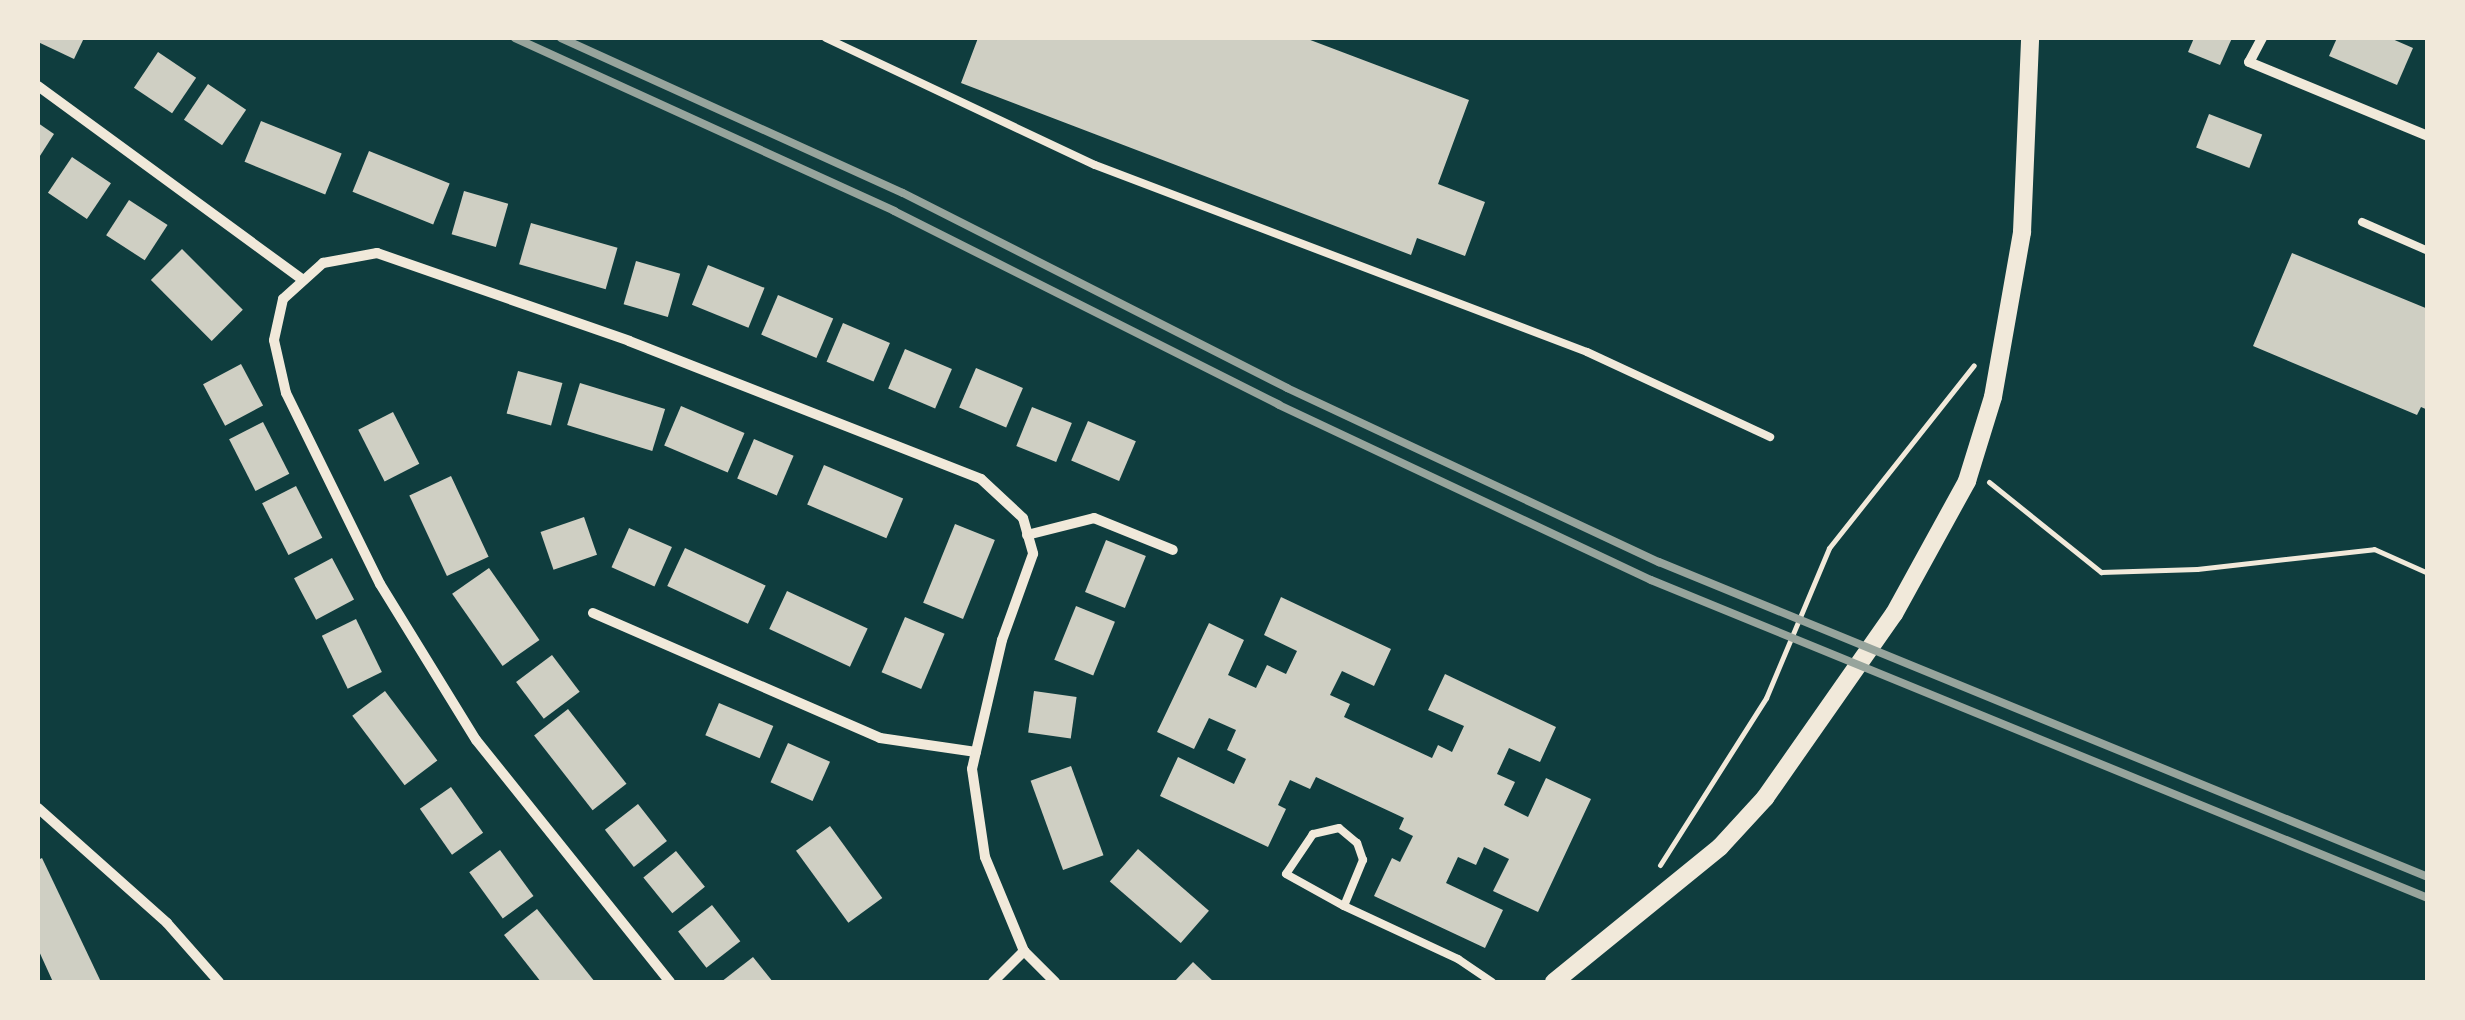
<!DOCTYPE html>
<style>
body{margin:0}
#map{position:relative;width:2465px;height:1020px;overflow:hidden;background:#0f3d3e;font-family:Georgia,serif}
div>[style]{position:absolute}
.building>*{inset:0;background:#cfcfc3;transform-origin:0 0}
.path>*{height:5px;margin:-2.5px;padding:0 2.5px;transform-origin:2.5px;border-radius:2.5px;background:#f1e9da}
.service>*{height:8px;margin:-4px;padding:0 4px;transform-origin:4px;border-radius:4px;background:#f1e9da}
.minor>*{height:10px;margin:-5px;padding:0 5px;transform-origin:5px;border-radius:5px;background:#f1e9da}
.tertiary>*{height:18px;margin:-9px;padding:0 9px;transform-origin:9px;border-radius:9px;background:#f1e9da}
.rail>*{height:8px;margin:-4px;padding:0 4px;transform-origin:4px;border-radius:4px;background:#97a49c}
span{translate:-50% -50%;white-space:nowrap;text-align:center;line-height:1.15;-webkit-text-stroke:10px #f1e9da;paint-order:stroke}
.frame{position:absolute;inset:0;border:40px solid #f1e9da;pointer-events:none}
</style>
<div id="map">
<div class="building">
<i style="clip-path:polygon(39px 38px,84px 38px,74px 59px,38px 42px)"></i>
<i style="clip-path:polygon(978px 38px,1305px 38px,1469px 100px,1438px 184px,1485px 202px,1465px 256px,1417px 238px,1411px 255px,961px 83px)"></i>
<i style="clip-path:polygon(2194px 38px,2232px 38px,2220px 65px,2188px 52px)"></i>
<i style="clip-path:polygon(2337px 38px,2390px 38px,2413px 48px,2397px 85px,2329px 56px)"></i>
<i style="left:158px;top:52px;width:46px;height:43px;rotate:34deg"></i>
<i style="left:208px;top:84px;width:46px;height:43px;rotate:34deg"></i>
<i style="left:2209px;top:114px;width:57px;height:36px;rotate:21deg"></i>
<i style="left:261px;top:121px;width:87px;height:44px;rotate:22deg"></i>
<i style="clip-path:polygon(38px 123px,54px 134px,38px 159px)"></i>
<i style="left:369px;top:151px;width:87px;height:44px;rotate:22deg"></i>
<i style="left:72px;top:157px;width:47px;height:43px;rotate:34deg"></i>
<i style="left:464px;top:191px;width:46px;height:45px;rotate:16deg"></i>
<i style="left:129px;top:200px;width:46px;height:42px;rotate:33deg"></i>
<i style="left:531px;top:223px;width:90px;height:43px;rotate:16deg"></i>
<i style="left:182px;top:249px;width:86px;height:44px;rotate:45deg"></i>
<i style="clip-path:polygon(2292px 253px,2428px 309px,2428px 410px,2421px 407px,2417px 415px,2253px 346px)"></i>
<i style="left:636px;top:261px;width:46px;height:45px;rotate:16deg"></i>
<i style="left:708px;top:265px;width:61px;height:43px;rotate:22deg"></i>
<i style="left:778px;top:295px;width:60px;height:43px;rotate:23deg"></i>
<i style="left:843px;top:323px;width:51px;height:42px;rotate:23deg"></i>
<i style="left:905px;top:349px;width:51px;height:43px;rotate:23deg"></i>
<i style="left:241px;top:364px;width:47px;height:43px;rotate:62deg"></i>
<i style="left:976px;top:368px;width:51px;height:43px;rotate:23deg"></i>
<i style="left:518px;top:371px;width:46px;height:44px;rotate:15deg"></i>
<i style="left:580px;top:383px;width:89px;height:44px;rotate:17deg"></i>
<i style="left:681px;top:406px;width:69px;height:43px;rotate:23deg"></i>
<i style="left:1032px;top:407px;width:43px;height:42px;rotate:22deg"></i>
<i style="left:393px;top:412px;width:58px;height:39px;rotate:63deg"></i>
<i style="left:1088px;top:421px;width:52px;height:43px;rotate:23deg"></i>
<i style="left:263px;top:422px;width:58px;height:38px;rotate:63deg"></i>
<i style="left:754px;top:439px;width:43px;height:43px;rotate:23deg"></i>
<i style="left:824px;top:465px;width:86px;height:43px;rotate:23deg"></i>
<i style="left:451px;top:476px;width:89px;height:46px;rotate:65deg"></i>
<i style="left:296px;top:486px;width:58px;height:38px;rotate:63deg"></i>
<i style="left:584px;top:517px;width:40px;height:46px;rotate:71deg"></i>
<i style="left:955px;top:524px;width:43px;height:85px;rotate:22deg"></i>
<i style="left:629px;top:528px;width:47px;height:43px;rotate:24deg"></i>
<i style="left:1106px;top:540px;width:43px;height:56px;rotate:22deg"></i>
<i style="left:685px;top:548px;width:89px;height:42px;rotate:25deg"></i>
<i style="left:332px;top:558px;width:47px;height:43px;rotate:62deg"></i>
<i style="left:489px;top:568px;width:88px;height:45px;rotate:55deg"></i>
<i style="left:787px;top:591px;width:89px;height:42px;rotate:25deg"></i>
<i style="clip-path:polygon(1281px 597px,1391px 649px,1374px 686px,1342px 671px,1330px 695px,1350px 704px,1344px 717px,1432px 758px,1438px 745px,1452px 752px,1464px 726px,1428px 710px,1445px 674px,1556px 727px,1540px 762px,1509px 748px,1497px 774px,1515px 782px,1504px 805px,1528px 817px,1546px 778px,1591px 799px,1538px 912px,1493px 891px,1509px 859px,1484px 847px,1476px 865px,1458px 857px,1446px 883px,1503px 910px,1485px 948px,1374px 896px,1392px 858px,1400px 862px,1413px 836px,1399px 829px,1404px 818px,1316px 777px,1310px 789px,1290px 780px,1278px 805px,1286px 809px,1268px 847px,1160px 796px,1178px 757px,1234px 784px,1246px 759px,1227px 750px,1236px 730px,1209px 718px,1194px 749px,1157px 732px,1209px 623px,1244px 640px,1228px 675px,1256px 688px,1267px 665px,1286px 674px,1297px 651px,1264px 635px)"></i>
<i style="left:1076px;top:606px;width:42px;height:58px;rotate:22deg"></i>
<i style="left:905px;top:617px;width:43px;height:60px;rotate:23deg"></i>
<i style="left:356px;top:619px;width:59px;height:38px;rotate:64deg"></i>
<i style="left:552px;top:655px;width:46px;height:45px;rotate:53deg"></i>
<i style="left:385px;top:691px;width:87px;height:41px;rotate:53deg"></i>
<i style="left:1034px;top:691px;width:43px;height:42px;rotate:8deg"></i>
<i style="left:719px;top:703px;width:59px;height:35px;rotate:23deg"></i>
<i style="left:568px;top:709px;width:95px;height:43px;rotate:52deg"></i>
<i style="left:788px;top:743px;width:46px;height:43px;rotate:24deg"></i>
<i style="left:1071px;top:766px;width:95px;height:43px;rotate:70deg"></i>
<i style="left:451px;top:787px;width:56px;height:38px;rotate:55deg"></i>
<i style="left:638px;top:804px;width:47px;height:42px;rotate:52deg"></i>
<i style="left:830px;top:826px;width:89px;height:42px;rotate:54deg"></i>
<i style="left:1138px;top:849px;width:94px;height:43px;rotate:41deg"></i>
<i style="left:500px;top:850px;width:57px;height:38px;rotate:54deg"></i>
<i style="left:676px;top:851px;width:46px;height:42px;rotate:51deg"></i>
<i style="clip-path:polygon(42px 858px,101px 982px,53px 982px,38px 949px,38px 860px)"></i>
<i style="left:712px;top:905px;width:46px;height:43px;rotate:52deg"></i>
<i style="clip-path:polygon(537px 909px,595px 982px,541px 982px,504px 935px)"></i>
<i style="clip-path:polygon(753px 957px,773px 982px,721px 982px)"></i>
<i style="clip-path:polygon(1193px 962px,1214px 982px,1174px 982px)"></i>
</div>
<div class="path">
<i style="left:1989px;top:482px;width:144px;rotate:38.8deg"></i>
<i style="left:2101px;top:572px;width:96px;rotate:-1.8deg"></i>
<i style="left:2197px;top:569px;width:178px;rotate:-6.4deg"></i>
<i style="left:2374px;top:549px;width:59px;rotate:24deg"></i>
<i style="left:1660px;top:865px;width:198px;rotate:-57.6deg"></i>
<i style="left:1766px;top:698px;width:163px;rotate:-67.2deg"></i>
<i style="left:1829px;top:548px;width:233px;rotate:-51.6deg"></i>
</div>
<div class="service">
<i style="left:826px;top:38px;width:297px;rotate:25.3deg"></i>
<i style="left:1095px;top:165px;width:526px;rotate:20.81deg"></i>
<i style="left:1587px;top:352px;width:202px;rotate:24.9deg"></i>
<i style="left:2362px;top:222px;width:72px;rotate:23.7deg"></i>
<i style="left:1344px;top:906px;width:50px;rotate:-67.6deg"></i>
<i style="left:1363px;top:860px;width:18px;rotate:-109deg"></i>
<i style="left:1357px;top:843px;width:23px;rotate:-140deg"></i>
<i style="left:1339px;top:828px;width:27px;rotate:167deg"></i>
<i style="left:1313px;top:834px;width:48px;rotate:124deg"></i>
<i style="left:1286px;top:874px;width:66px;rotate:28.9deg"></i>
<i style="left:1344px;top:906px;width:126px;rotate:24.9deg"></i>
<i style="left:1458px;top:959px;width:41px;rotate:34.1deg"></i>
</div>
<div class="minor">
<i style="left:2262px;top:38px;width:27px;rotate:118deg"></i>
<i style="left:2249px;top:62px;width:194px;rotate:22.5deg"></i>
<i style="left:38px;top:86px;width:327px;rotate:36.2deg"></i>
<i style="left:1027px;top:535px;width:69px;rotate:-14.2deg"></i>
<i style="left:1094px;top:518px;width:85px;rotate:22.1deg"></i>
<i style="left:593px;top:613px;width:313px;rotate:23.5deg"></i>
<i style="left:880px;top:738px;width:97px;rotate:8.3deg"></i>
<i style="left:38px;top:808px;width:173px;rotate:41.7deg"></i>
<i style="left:167px;top:923px;width:79px;rotate:48.6deg"></i>
<i style="left:670px;top:982px;width:310px;rotate:-128.7deg"></i>
<i style="left:476px;top:740px;width:183px;rotate:-121.6deg"></i>
<i style="left:380px;top:584px;width:213px;rotate:-116.2deg"></i>
<i style="left:286px;top:393px;width:54px;rotate:-102.8deg"></i>
<i style="left:274px;top:340px;width:42px;rotate:-77.6deg"></i>
<i style="left:283px;top:299px;width:54px;rotate:-42deg"></i>
<i style="left:323px;top:263px;width:55px;rotate:-10.5deg"></i>
<i style="left:377px;top:253px;width:267px;rotate:19.2deg"></i>
<i style="left:629px;top:341px;width:378px;rotate:21.4deg"></i>
<i style="left:981px;top:479px;width:57px;rotate:42.9deg"></i>
<i style="left:1023px;top:518px;width:37px;rotate:74deg"></i>
<i style="left:1033px;top:554px;width:91px;rotate:109.8deg"></i>
<i style="left:1002px;top:640px;width:132px;rotate:103.1deg"></i>
<i style="left:972px;top:769px;width:89px;rotate:81.6deg"></i>
<i style="left:985px;top:857px;width:102px;rotate:67.5deg"></i>
<i style="left:1024px;top:951px;width:44px;rotate:45deg"></i>
<i style="left:993px;top:982px;width:44px;rotate:-45deg"></i>
</div>
<div class="tertiary">
<i style="left:1554px;top:982px;width:214px;rotate:-39.1deg"></i>
<i style="left:1720px;top:847px;width:67px;rotate:-47.4deg"></i>
<i style="left:1765px;top:798px;width:225px;rotate:-55deg"></i>
<i style="left:1894px;top:614px;width:152px;rotate:-61.2deg"></i>
<i style="left:1967px;top:481px;width:88px;rotate:-72.8deg"></i>
<i style="left:1993px;top:397px;width:168px;rotate:-80deg"></i>
<i style="left:2022px;top:232px;width:194px;rotate:-87.6deg"></i>
</div>
<div class="rail">
<i style="left:515px;top:38px;width:417px;rotate:24.5deg"></i>
<i style="left:894px;top:211px;width:431px;rotate:26.7deg"></i>
<i style="left:1279px;top:405px;width:411px;rotate:25.2deg"></i>
<i style="left:1651px;top:580px;width:840px;rotate:22.26deg"></i>
<i style="left:561px;top:38px;width:375px;rotate:24.4deg"></i>
<i style="left:903px;top:193px;width:431px;rotate:26.9deg"></i>
<i style="left:1287px;top:388px;width:411px;rotate:25.1deg"></i>
<i style="left:1659px;top:562px;width:831px;rotate:22.28deg"></i>
</div>
<div class="frame"></div>
</div>
